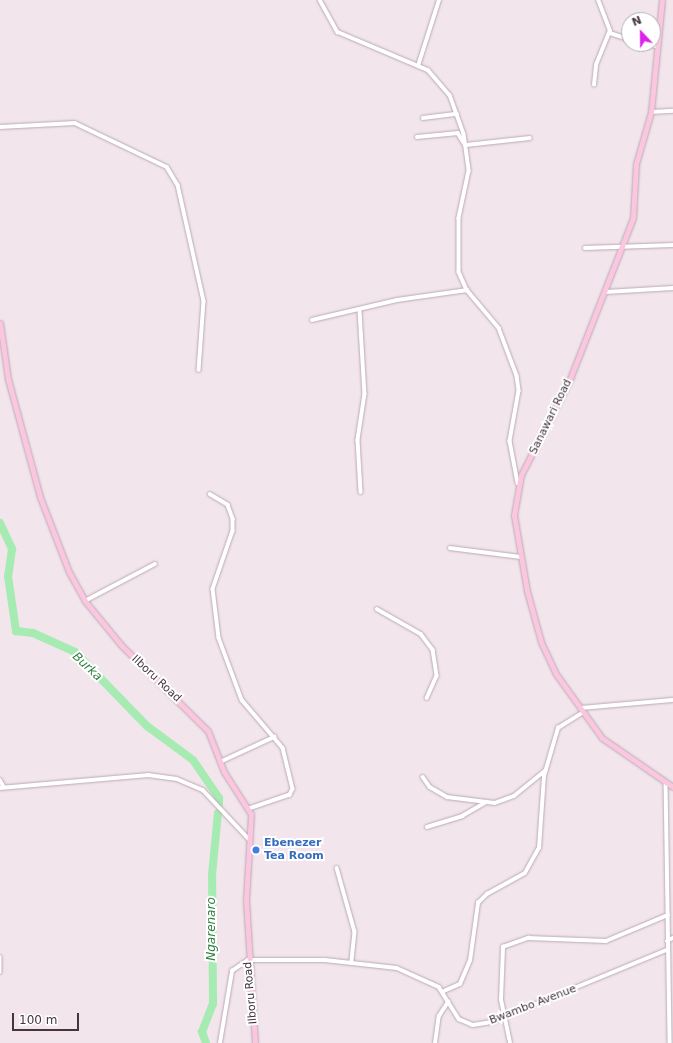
<!DOCTYPE html>
<style>
body{margin:0}
#map{position:relative;width:673px;height:1043px;overflow:hidden;background:#f2e5ec;font-family:"DejaVu Sans",sans-serif}
div>[style]{position:absolute}
.river>*{height:8px;margin:-4px;padding:0 4px;transform-origin:4px;border-radius:4px;background:#a5ebb2}
.roads{filter:drop-shadow(0 0 1px #bca9b4) drop-shadow(0 0 1px #bca9b4)}
.street>*{height:3.5px;margin:-1.75px;padding:0 1.75px;transform-origin:1.75px;border-radius:1.75px;background:#fff}
.secondary>*{height:5px;margin:-2.5px;padding:0 2.5px;transform-origin:2.5px;border-radius:2.5px;background:#fbc6df}
.dots>*{width:11px;height:11px;translate:-50% -50%;box-sizing:border-box;border:2px solid #fff;border-radius:50%}
span{translate:-50% -50%;white-space:nowrap;text-align:center;line-height:1.15;-webkit-text-stroke:4px #fff;paint-order:stroke}
.street-label{font-size:11px;color:#44353e}
.shop-label{font-size:11px;color:#366cbe;font-weight:700}
.left{translate:0 -50%;text-align:left}
.water-label{font-size:12px;color:#2d823d;font-style:italic}
.north{position:absolute;left:621px;top:12px;width:40px;height:40px;box-sizing:border-box;background:#fff;border:1px solid #b4aeb2;border-radius:50%;rotate:338deg;font-size:11px;font-weight:700;line-height:16px;text-align:center;color:#44353e}
.north::after{content:'';display:block;margin:auto;width:14px;height:18px;background:#dd22ec;clip-path:polygon(50% 0,100% 100%,50% 72%,0 100%)}
.scale{position:absolute;left:12px;top:1013px;width:67px;height:18px;box-sizing:border-box;border:2px solid #44353e;border-top:0;padding-left:5px;font-size:12px;line-height:14px;white-space:nowrap;color:#44353e;-webkit-text-stroke:3px #fff;paint-order:stroke}
</style>
<div id="map">
<div class="river">
<i style="left:0;top:523px;width:29px;rotate:65deg"></i>
<i style="left:12px;top:549px;width:27px;rotate:98deg"></i>
<i style="left:8px;top:576px;width:56px;rotate:81.7deg"></i>
<i style="left:16px;top:631px;width:17px;rotate:7deg"></i>
<i style="left:33px;top:633px;width:46px;rotate:24.3deg"></i>
<i style="left:75px;top:652px;width:103px;rotate:45.8deg"></i>
<i style="left:147px;top:726px;width:57px;rotate:36.5deg"></i>
<i style="left:193px;top:760px;width:46px;rotate:55.6deg"></i>
<i style="left:219px;top:798px;width:6px;rotate:90deg"></i>
<i style="left:206px;top:1043px;width:12px;rotate:-110deg"></i>
<i style="left:202px;top:1032px;width:30px;rotate:-69deg"></i>
<i style="left:213px;top:1004px;width:129px;rotate:-90.4deg"></i>
<i style="left:212px;top:875px;width:62px;rotate:-84.5deg"></i>
</div>
<div class="roads">
<div class="street">
<i style="left:320px;top:0;width:37px;rotate:61deg"></i>
<i style="left:338px;top:32px;width:98px;rotate:22.9deg"></i>
<i style="left:428px;top:70px;width:33px;rotate:49deg"></i>
<i style="left:450px;top:95px;width:41px;rotate:70.3deg"></i>
<i style="left:464px;top:134px;width:37px;rotate:82deg"></i>
<i style="left:469px;top:171px;width:48px;rotate:102deg"></i>
<i style="left:459px;top:218px;width:54px;rotate:90deg"></i>
<i style="left:459px;top:272px;width:20px;rotate:66deg"></i>
<i style="left:467px;top:290px;width:50px;rotate:49.9deg"></i>
<i style="left:499px;top:328px;width:51px;rotate:69.4deg"></i>
<i style="left:517px;top:376px;width:15px;rotate:82deg"></i>
<i style="left:519px;top:391px;width:51px;rotate:100.2deg"></i>
<i style="left:510px;top:441px;width:43px;rotate:79.2deg"></i>
<i style="left:610px;top:33px;width:20px;rotate:18deg"></i>
<i style="left:649px;top:44px;width:7px;rotate:16deg"></i>
<i style="left:418px;top:66px;width:69px;rotate:-72.3deg"></i>
<i style="left:594px;top:85px;width:20px;rotate:-84deg"></i>
<i style="left:596px;top:65px;width:37px;rotate:-68deg"></i>
<i style="left:610px;top:31px;width:33px;rotate:-111deg"></i>
<i style="left:651px;top:112px;width:22px;rotate:-3deg"></i>
<i style="left:423px;top:118px;width:34px;rotate:-7deg"></i>
<i style="left:0;top:127px;width:75px;rotate:-3.1deg"></i>
<i style="left:75px;top:123px;width:102px;rotate:25.6deg"></i>
<i style="left:167px;top:167px;width:21px;rotate:59deg"></i>
<i style="left:178px;top:185px;width:119px;rotate:77.4deg"></i>
<i style="left:204px;top:301px;width:69px;rotate:94.1deg"></i>
<i style="left:417px;top:137px;width:41px;rotate:-5.6deg"></i>
<i style="left:458px;top:133px;width:13px;rotate:58deg"></i>
<i style="left:466px;top:145px;width:64px;rotate:-6.2deg"></i>
<i style="left:585px;top:248px;width:88px;rotate:-2deg"></i>
<i style="left:606px;top:292px;width:67px;rotate:-3.4deg"></i>
<i style="left:360px;top:311px;width:83px;rotate:86.6deg"></i>
<i style="left:365px;top:394px;width:47px;rotate:98.7deg"></i>
<i style="left:358px;top:440px;width:52px;rotate:86.7deg"></i>
<i style="left:312px;top:320px;width:87px;rotate:-13.2deg"></i>
<i style="left:397px;top:300px;width:71px;rotate:-8.1deg"></i>
<i style="left:210px;top:494px;width:21px;rotate:31deg"></i>
<i style="left:228px;top:505px;width:15px;rotate:70deg"></i>
<i style="left:233px;top:519px;width:12px;rotate:90deg"></i>
<i style="left:233px;top:531px;width:61px;rotate:109deg"></i>
<i style="left:213px;top:589px;width:49px;rotate:83deg"></i>
<i style="left:219px;top:638px;width:66px;rotate:69.6deg"></i>
<i style="left:242px;top:700px;width:63px;rotate:49.5deg"></i>
<i style="left:283px;top:748px;width:42px;rotate:76.3deg"></i>
<i style="left:293px;top:789px;width:7px;rotate:117deg"></i>
<i style="left:290px;top:795px;width:43px;rotate:161.1deg"></i>
<i style="left:450px;top:548px;width:71px;rotate:7.3deg"></i>
<i style="left:85px;top:601px;width:79px;rotate:-27.9deg"></i>
<i style="left:377px;top:609px;width:51px;rotate:29.6deg"></i>
<i style="left:421px;top:634px;width:20px;rotate:53deg"></i>
<i style="left:433px;top:650px;width:26px;rotate:81deg"></i>
<i style="left:437px;top:676px;width:24px;rotate:114deg"></i>
<i style="left:580px;top:708px;width:93px;rotate:-4.9deg"></i>
<i style="left:220px;top:762px;width:60px;rotate:-24.8deg"></i>
<i style="left:423px;top:777px;width:12px;rotate:55deg"></i>
<i style="left:430px;top:787px;width:20px;rotate:30deg"></i>
<i style="left:447px;top:797px;width:48px;rotate:7.1deg"></i>
<i style="left:495px;top:803px;width:20px;rotate:-20deg"></i>
<i style="left:514px;top:796px;width:41px;rotate:-39.1deg"></i>
<i style="left:0;top:780px;width:8px;rotate:60deg"></i>
<i style="left:666px;top:782px;width:261px;rotate:89.1deg"></i>
<i style="left:0;top:788px;width:149px;rotate:-5deg"></i>
<i style="left:148px;top:775px;width:29px;rotate:8deg"></i>
<i style="left:177px;top:779px;width:28px;rotate:23deg"></i>
<i style="left:203px;top:790px;width:67px;rotate:46.8deg"></i>
<i style="left:427px;top:827px;width:37px;rotate:-17deg"></i>
<i style="left:462px;top:816px;width:28px;rotate:-30deg"></i>
<i style="left:337px;top:868px;width:66px;rotate:74.3deg"></i>
<i style="left:355px;top:932px;width:30px;rotate:96deg"></i>
<i style="left:667px;top:941px;width:7px;rotate:-27deg"></i>
<i style="left:0;top:957px;width:15px;rotate:90deg"></i>
<i style="left:444px;top:991px;width:17px;rotate:-24deg"></i>
<i style="left:460px;top:984px;width:25px;rotate:-67deg"></i>
<i style="left:470px;top:961px;width:59px;rotate:-82.1deg"></i>
<i style="left:478px;top:903px;width:13px;rotate:-45deg"></i>
<i style="left:487px;top:894px;width:43px;rotate:-28.9deg"></i>
<i style="left:525px;top:873px;width:29px;rotate:-61deg"></i>
<i style="left:539px;top:848px;width:72px;rotate:-86deg"></i>
<i style="left:544px;top:776px;width:50px;rotate:-73.7deg"></i>
<i style="left:558px;top:728px;width:28px;rotate:-32deg"></i>
<i style="left:220px;top:1043px;width:73px;rotate:-80.5deg"></i>
<i style="left:232px;top:971px;width:19px;rotate:-35deg"></i>
<i style="left:248px;top:960px;width:77px"></i>
<i style="left:325px;top:960px;width:72px;rotate:6.3deg"></i>
<i style="left:397px;top:968px;width:46px;rotate:24.3deg"></i>
<i style="left:439px;top:987px;width:38px;rotate:58deg"></i>
<i style="left:459px;top:1019px;width:15px;rotate:23deg"></i>
<i style="left:473px;top:1025px;width:19px;rotate:-9deg"></i>
<i style="left:492px;top:1022px;width:189px;rotate:-22.4deg"></i>
<i style="left:435px;top:1043px;width:27px;rotate:-82deg"></i>
<i style="left:439px;top:1016px;width:17px;rotate:-57deg"></i>
<i style="left:510px;top:1043px;width:44px;rotate:-101.8deg"></i>
<i style="left:501px;top:1000px;width:53px;rotate:-87.8deg"></i>
<i style="left:503px;top:947px;width:27px;rotate:-20deg"></i>
<i style="left:528px;top:938px;width:78px;rotate:2.2deg"></i>
<i style="left:606px;top:941px;width:67px;rotate:-22.8deg"></i>
</div>
<div class="secondary">
<i style="left:662px;top:0;width:113px;rotate:95.6deg"></i>
<i style="left:651px;top:112px;width:54px;rotate:106.1deg"></i>
<i style="left:636px;top:164px;width:54px;rotate:93.2deg"></i>
<i style="left:633px;top:218px;width:173px;rotate:111.4deg"></i>
<i style="left:570px;top:379px;width:108px;rotate:117deg"></i>
<i style="left:521px;top:475px;width:41px;rotate:99.9deg"></i>
<i style="left:514px;top:515px;width:77px;rotate:80.3deg"></i>
<i style="left:527px;top:591px;width:53px;rotate:74.6deg"></i>
<i style="left:541px;top:642px;width:35px;rotate:65deg"></i>
<i style="left:556px;top:674px;width:79px;rotate:54.3deg"></i>
<i style="left:602px;top:738px;width:86px;rotate:34.6deg"></i>
<i style="left:0;top:323px;width:57px;rotate:81.9deg"></i>
<i style="left:8px;top:379px;width:122px;rotate:74.8deg"></i>
<i style="left:40px;top:497px;width:80px;rotate:68.9deg"></i>
<i style="left:69px;top:572px;width:33px;rotate:61deg"></i>
<i style="left:85px;top:601px;width:58px;rotate:50.6deg"></i>
<i style="left:122px;top:646px;width:121px;rotate:44.7deg"></i>
<i style="left:208px;top:731px;width:44px;rotate:68.7deg"></i>
<i style="left:224px;top:772px;width:50px;rotate:57.3deg"></i>
<i style="left:251px;top:814px;width:86px;rotate:93.3deg"></i>
<i style="left:246px;top:900px;width:143px;rotate:86.4deg"></i>
</div>
</div>
<div class="dots">
<i style="left:256px;top:850px;background:#3f7fe0"></i>
</div>
<div class="street-label">
<span style="left:551px;top:417px;rotate:-64deg">Sanawari Road</span>
<span style="left:156px;top:679px;rotate:43deg">Ilboru Road</span>
<span style="left:251px;top:993px;rotate:-95deg">Ilboru Road</span>
<span style="left:533px;top:1005px;rotate:-21deg">Bwambo Avenue</span>
</div>
<div class="shop-label">
<span class="left" style="left:264px;top:850px">Ebenezer<br>Tea Room</span>
</div>
<div class="water-label">
<span style="left:87px;top:667px;rotate:43deg">Burka</span>
<span style="left:212px;top:929px;rotate:-90deg">Ngarenaro</span>
</div>
<div class="north">N</div>
<div class="scale">100 m</div>
</div>
